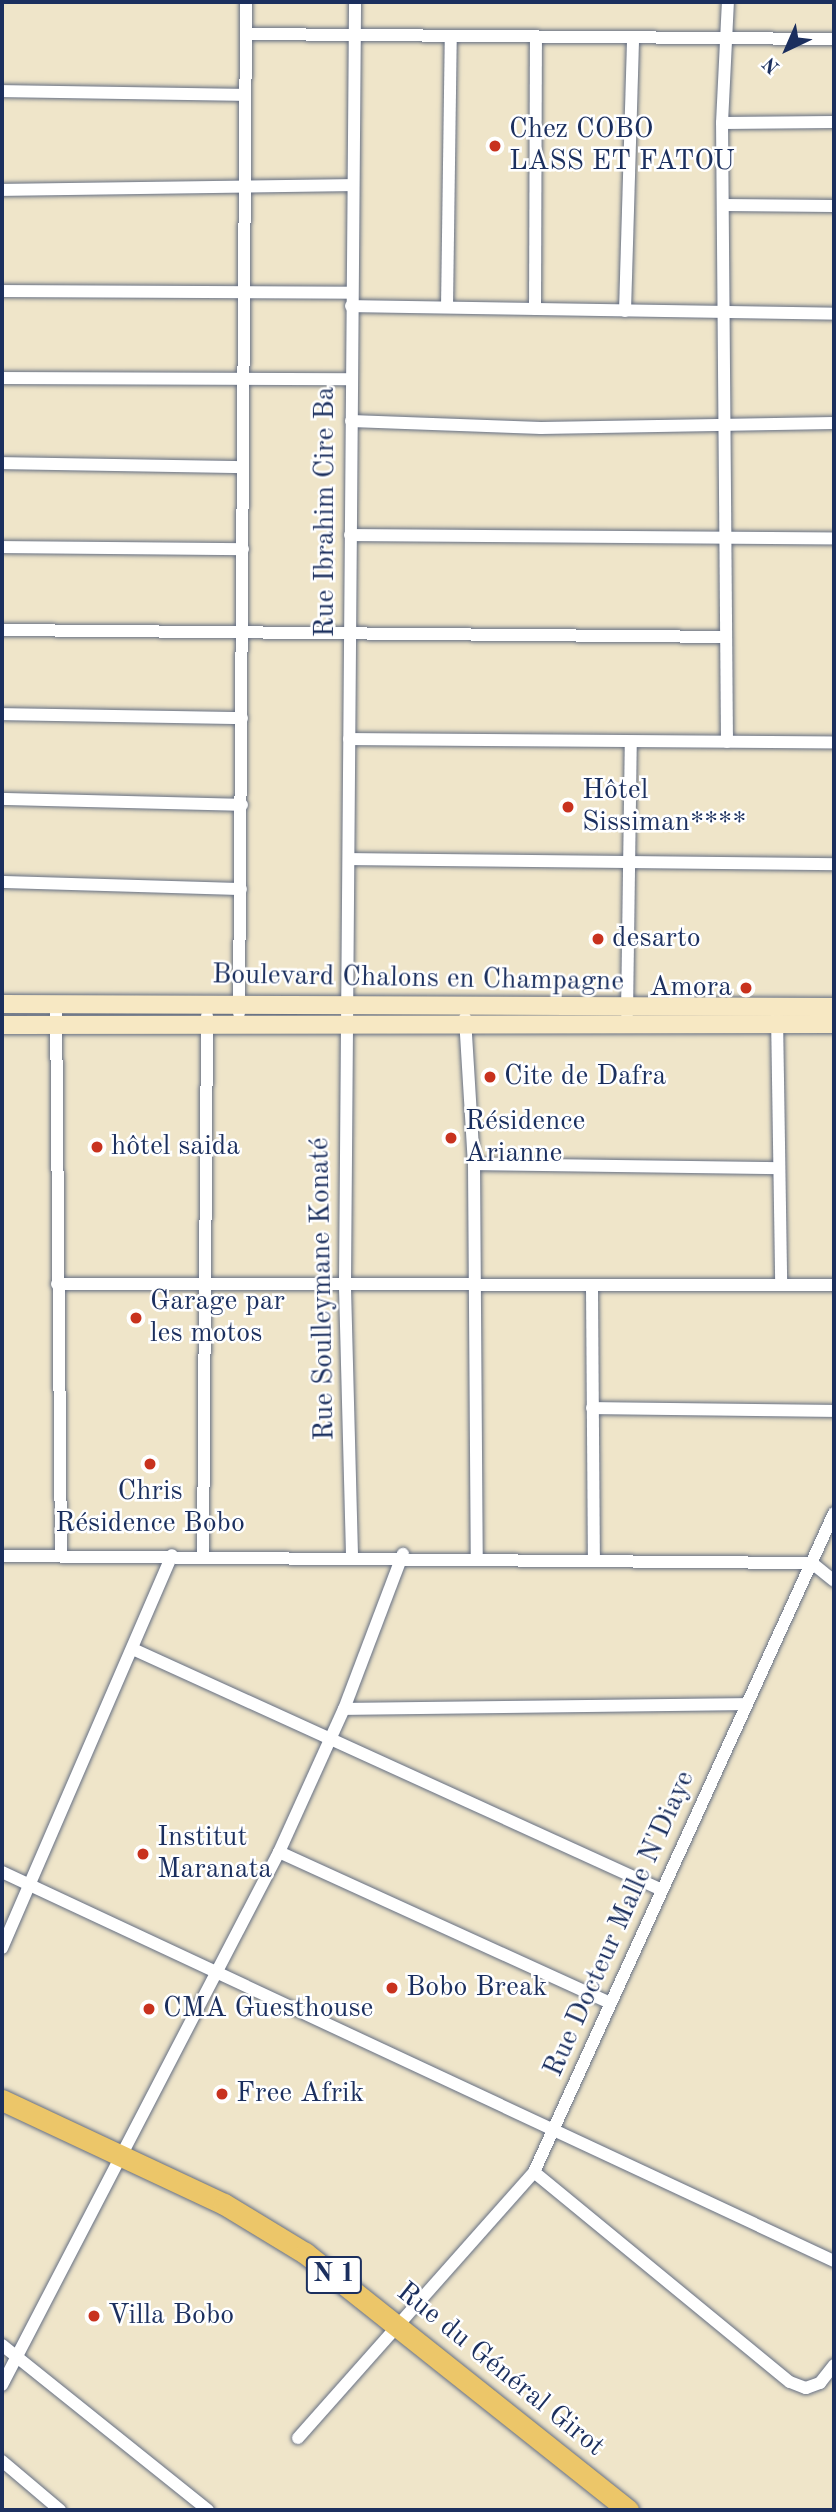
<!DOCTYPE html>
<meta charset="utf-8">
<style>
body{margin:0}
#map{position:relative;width:836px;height:2512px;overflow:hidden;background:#efe5c9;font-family:"Old Standard TT",serif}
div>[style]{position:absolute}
.roads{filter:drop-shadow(0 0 2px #656f83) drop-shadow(0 0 2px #656f83)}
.minor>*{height:12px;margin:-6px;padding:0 6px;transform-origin:6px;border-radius:6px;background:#fff}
.secondary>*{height:18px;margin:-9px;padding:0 9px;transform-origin:9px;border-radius:9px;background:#f7e8c3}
.trunk>*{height:21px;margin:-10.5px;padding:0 10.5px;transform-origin:10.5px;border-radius:10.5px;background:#ecc669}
.dots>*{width:19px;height:19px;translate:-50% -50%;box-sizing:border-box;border:4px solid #fff;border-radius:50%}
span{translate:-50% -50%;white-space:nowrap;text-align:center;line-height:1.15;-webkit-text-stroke:5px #fff;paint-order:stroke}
.shield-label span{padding:2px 5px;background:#fff;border:2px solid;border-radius:5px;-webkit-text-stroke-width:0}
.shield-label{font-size:26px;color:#1b2f5e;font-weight:700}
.poi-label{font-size:28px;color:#1b2f5e}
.left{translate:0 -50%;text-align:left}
.right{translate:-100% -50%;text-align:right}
.street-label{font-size:28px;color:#1b2f5e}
.frame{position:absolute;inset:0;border:4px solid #1b2f5e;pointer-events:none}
.north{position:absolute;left:752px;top:14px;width:70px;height:70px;-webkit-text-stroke:5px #fff;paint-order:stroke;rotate:224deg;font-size:19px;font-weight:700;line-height:28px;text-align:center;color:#1b2f5e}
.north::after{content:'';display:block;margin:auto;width:24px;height:32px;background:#1b2f5e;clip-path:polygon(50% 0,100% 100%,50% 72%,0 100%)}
</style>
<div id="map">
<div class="roads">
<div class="minor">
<i style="left:246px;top:34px;width:588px;rotate:0.49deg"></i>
<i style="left:2px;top:91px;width:243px;rotate:0.9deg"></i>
<i style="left:722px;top:123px;width:112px;rotate:-0.5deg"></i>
<i style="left:2px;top:190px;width:350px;rotate:-0.8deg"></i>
<i style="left:723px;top:205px;width:111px;rotate:0.5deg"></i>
<i style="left:2px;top:291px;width:350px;rotate:0.3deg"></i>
<i style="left:351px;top:306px;width:483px;rotate:0.9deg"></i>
<i style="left:447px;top:307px;width:271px;rotate:-89.2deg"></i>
<i style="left:535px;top:309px;width:273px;rotate:-89.8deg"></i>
<i style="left:625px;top:311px;width:274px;rotate:-88.3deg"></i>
<i style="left:2px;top:378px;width:349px;rotate:0.2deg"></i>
<i style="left:351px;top:421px;width:190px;rotate:2.1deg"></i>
<i style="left:541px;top:428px;width:293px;rotate:-1deg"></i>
<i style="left:2px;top:463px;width:240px;rotate:1deg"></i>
<i style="left:350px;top:535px;width:484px;rotate:0.4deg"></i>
<i style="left:2px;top:547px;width:241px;rotate:0.5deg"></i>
<i style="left:2px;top:630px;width:723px;rotate:0.55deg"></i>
<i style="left:2px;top:714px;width:240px;rotate:1deg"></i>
<i style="left:349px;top:739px;width:485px;rotate:0.4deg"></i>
<i style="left:727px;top:742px;width:619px;rotate:-90.46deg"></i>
<i style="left:722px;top:123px;width:121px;rotate:-87.2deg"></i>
<i style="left:2px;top:799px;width:240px;rotate:1.4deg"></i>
<i style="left:349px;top:859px;width:485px;rotate:0.6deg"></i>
<i style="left:2px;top:882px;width:239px;rotate:1.7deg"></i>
<i style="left:56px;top:1004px;width:551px;rotate:89.48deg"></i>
<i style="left:239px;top:1013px;width:1011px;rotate:-89.6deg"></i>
<i style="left:627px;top:1014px;width:272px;rotate:-89.2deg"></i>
<i style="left:777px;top:1016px;width:269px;rotate:89.1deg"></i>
<i style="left:465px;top:1018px;width:146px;rotate:86.5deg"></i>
<i style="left:474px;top:1164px;width:392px;rotate:89.6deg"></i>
<i style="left:474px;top:1164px;width:304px;rotate:0.8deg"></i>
<i style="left:57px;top:1284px;width:777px;rotate:0.07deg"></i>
<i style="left:592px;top:1288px;width:270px;rotate:89.6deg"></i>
<i style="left:592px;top:1408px;width:242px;rotate:0.7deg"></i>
<i style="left:203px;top:1555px;width:539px;rotate:-89.57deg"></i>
<i style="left:352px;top:1555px;width:272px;rotate:-91.5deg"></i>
<i style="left:345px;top:1283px;width:1281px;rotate:-89.55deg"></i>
<i style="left:2px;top:1556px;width:810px;rotate:0.5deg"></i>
<i style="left:812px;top:1563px;width:28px;rotate:39deg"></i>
<i style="left:135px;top:1650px;width:579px;rotate:24.48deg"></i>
<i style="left:344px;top:1709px;width:403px;rotate:-0.7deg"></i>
<i style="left:279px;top:1852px;width:364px;rotate:24.5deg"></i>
<i style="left:2px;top:1872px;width:918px;rotate:25.06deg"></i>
<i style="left:2px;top:1948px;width:428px;rotate:-66.6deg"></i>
<i style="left:534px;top:2172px;width:331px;rotate:39.4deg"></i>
<i style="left:790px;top:2382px;width:17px;rotate:21deg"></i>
<i style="left:806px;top:2388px;width:15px;rotate:-20deg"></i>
<i style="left:820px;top:2383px;width:23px;rotate:-52deg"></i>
<i style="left:2px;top:2345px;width:264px;rotate:38.7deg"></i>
<i style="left:2px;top:2385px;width:601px;rotate:-62.54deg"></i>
<i style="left:279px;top:1852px;width:157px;rotate:-65.6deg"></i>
<i style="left:344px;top:1709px;width:166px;rotate:-69.2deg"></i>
<i style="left:298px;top:2438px;width:356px;rotate:-48.4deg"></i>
<i style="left:534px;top:2172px;width:724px;rotate:-65.52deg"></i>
<i style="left:2px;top:2461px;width:76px;rotate:40.2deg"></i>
</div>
<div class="secondary">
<i style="left:2px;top:1004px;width:832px;rotate:0.21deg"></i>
<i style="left:2px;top:1025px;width:832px;rotate:-0.07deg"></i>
</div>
<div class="trunk">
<i style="left:2px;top:2100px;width:245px;rotate:25.1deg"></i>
<i style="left:224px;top:2204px;width:95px;rotate:31.2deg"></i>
<i style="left:305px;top:2253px;width:413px;rotate:38.5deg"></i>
</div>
</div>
<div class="dots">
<i style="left:495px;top:146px;background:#c8321e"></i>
<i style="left:568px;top:807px;background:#c8321e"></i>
<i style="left:598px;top:939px;background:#c8321e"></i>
<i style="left:746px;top:988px;background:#c8321e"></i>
<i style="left:490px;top:1077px;background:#c8321e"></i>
<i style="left:451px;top:1138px;background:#c8321e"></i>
<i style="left:97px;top:1147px;background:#c8321e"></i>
<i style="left:136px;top:1318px;background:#c8321e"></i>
<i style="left:150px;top:1464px;background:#c8321e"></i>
<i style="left:143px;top:1854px;background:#c8321e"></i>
<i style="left:392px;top:1988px;background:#c8321e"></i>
<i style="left:149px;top:2009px;background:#c8321e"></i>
<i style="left:222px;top:2094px;background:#c8321e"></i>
<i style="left:94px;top:2316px;background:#c8321e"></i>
</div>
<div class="shield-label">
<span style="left:334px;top:2275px">N 1</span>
</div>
<div class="poi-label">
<span class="left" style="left:509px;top:146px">Chez COBO<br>LASS ET FATOU</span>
<span class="left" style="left:582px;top:807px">Hôtel<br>Sissiman****</span>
<span class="left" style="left:612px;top:939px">desarto</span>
<span class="right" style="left:732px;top:988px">Amora</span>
<span class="left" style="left:504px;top:1077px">Cite de Dafra</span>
<span class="left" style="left:465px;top:1138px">Résidence<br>Arianne</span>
<span class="left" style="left:111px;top:1147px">hôtel saida</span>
<span class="left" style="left:150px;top:1318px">Garage par<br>les motos</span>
<span style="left:150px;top:1508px">Chris<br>Résidence Bobo</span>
<span class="left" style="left:157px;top:1854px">Institut<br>Maranata</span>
<span class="left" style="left:406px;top:1988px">Bobo Break</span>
<span class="left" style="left:163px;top:2009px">CMA Guesthouse</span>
<span class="left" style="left:236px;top:2094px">Free Afrik</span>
<span class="left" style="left:108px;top:2316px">Villa Bobo</span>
</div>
<div class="street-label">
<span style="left:326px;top:512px;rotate:-90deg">Rue Ibrahim Cire Ba</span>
<span style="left:418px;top:979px;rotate:1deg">Boulevard Chalons en Champagne</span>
<span style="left:323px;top:1289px;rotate:-91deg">Rue Soulleymane Konaté</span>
<span style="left:620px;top:1924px;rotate:-66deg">Rue Docteur Malle N'Diaye</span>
<span style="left:500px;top:2370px;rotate:39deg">Rue du Général Girot</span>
</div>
<div class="frame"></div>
<div class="north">N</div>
</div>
